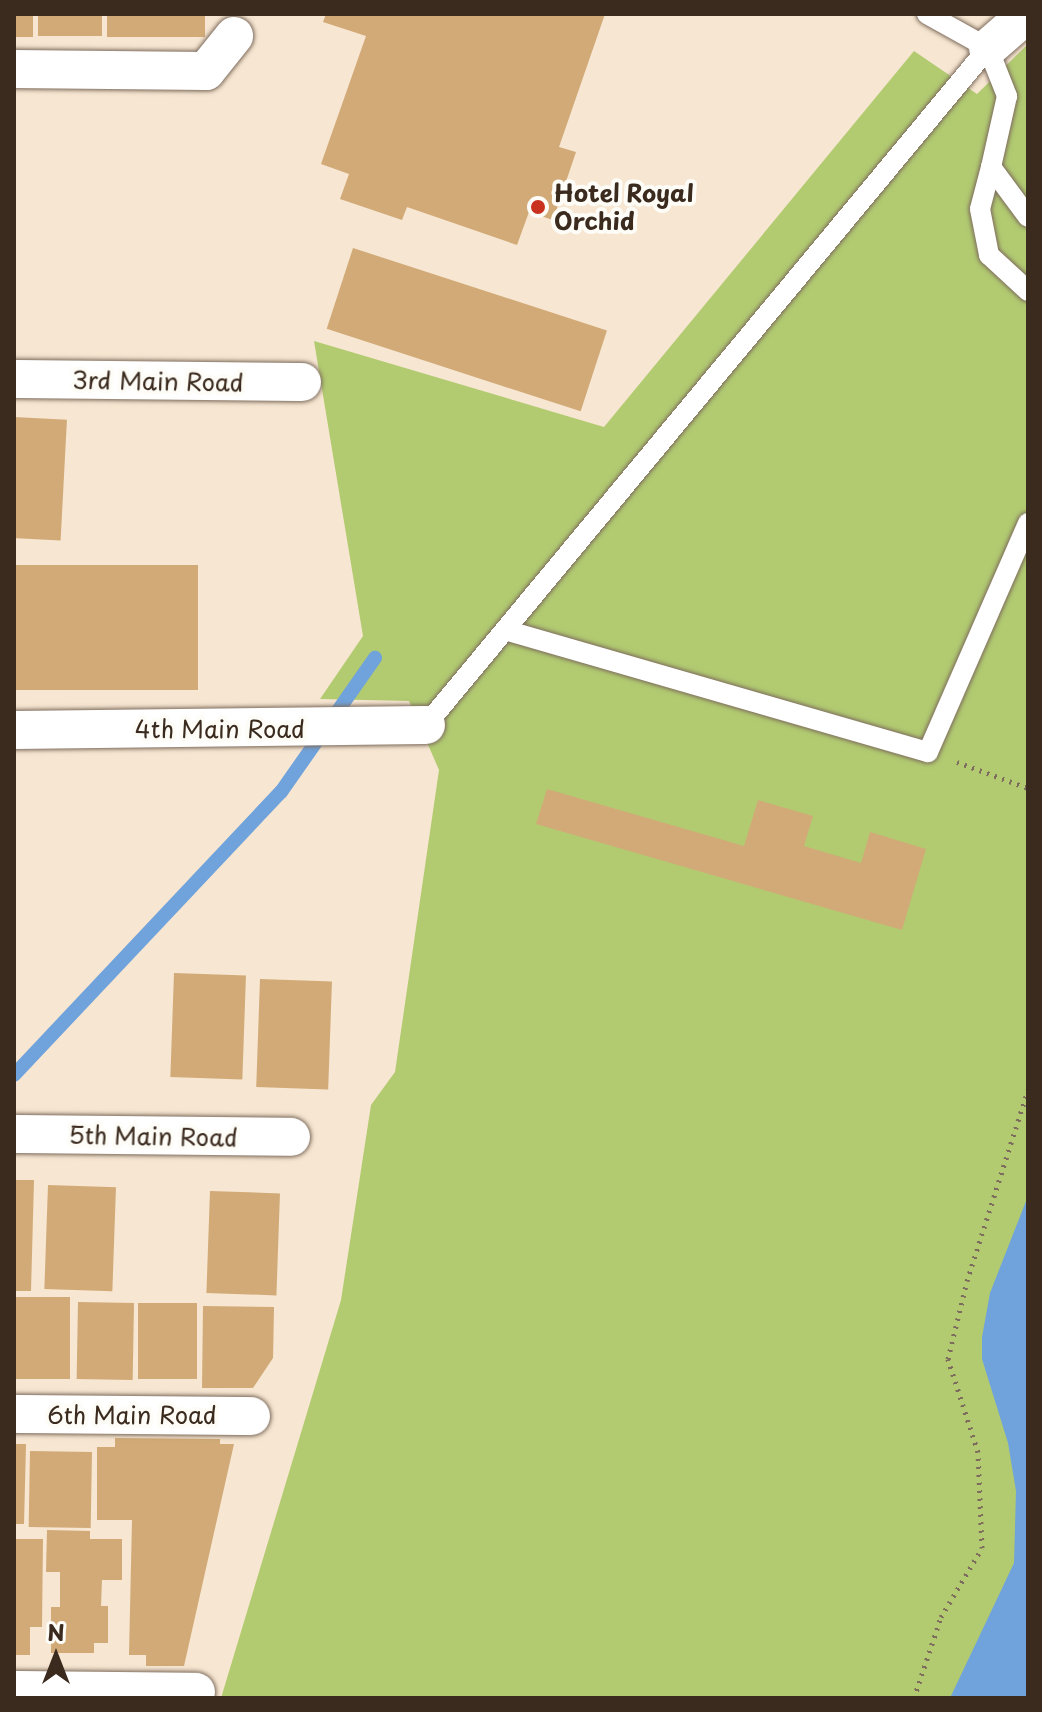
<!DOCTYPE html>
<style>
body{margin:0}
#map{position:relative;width:1042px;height:1712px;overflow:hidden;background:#f7e6d1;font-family:"Playpen Sans",sans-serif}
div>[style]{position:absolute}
.green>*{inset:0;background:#b2cb71}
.water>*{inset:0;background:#70a2db}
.stream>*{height:14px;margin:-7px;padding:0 7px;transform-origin:7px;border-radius:7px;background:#70a2db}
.building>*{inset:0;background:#d1aa77;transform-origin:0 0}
.path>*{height:5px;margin-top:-2.5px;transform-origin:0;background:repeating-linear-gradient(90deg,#7d6c5d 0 2px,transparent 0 8px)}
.roads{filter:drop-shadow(0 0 2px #7d6c5d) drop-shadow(0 0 2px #7d6c5d)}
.lane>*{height:20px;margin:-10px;padding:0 10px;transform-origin:10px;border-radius:10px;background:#fff}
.street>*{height:38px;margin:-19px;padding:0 19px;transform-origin:19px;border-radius:19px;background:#fff}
.dots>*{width:22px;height:22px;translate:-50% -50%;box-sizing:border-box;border:4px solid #fdfcf7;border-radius:50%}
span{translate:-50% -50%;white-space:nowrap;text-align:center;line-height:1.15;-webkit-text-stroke:8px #fdfcf7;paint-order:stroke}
.poi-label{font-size:24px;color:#3b2a1e;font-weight:700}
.left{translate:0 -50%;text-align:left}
.street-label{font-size:24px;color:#3b2a1e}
.frame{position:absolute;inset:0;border:16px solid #3b2a1e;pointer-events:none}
.north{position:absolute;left:16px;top:1616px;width:80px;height:80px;-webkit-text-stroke:6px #fdfcf7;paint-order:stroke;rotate:0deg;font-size:22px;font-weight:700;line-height:32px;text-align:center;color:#3b2a1e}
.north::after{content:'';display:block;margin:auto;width:28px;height:36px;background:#3b2a1e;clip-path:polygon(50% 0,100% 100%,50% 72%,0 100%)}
</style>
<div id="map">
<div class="green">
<i style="clip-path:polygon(1028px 44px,1028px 1698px,221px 1698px,341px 1300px,371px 1105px,395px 1072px,439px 770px,409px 701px,320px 699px,363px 636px,314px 341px,604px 427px,914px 51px,977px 94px)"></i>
</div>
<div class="water">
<i style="clip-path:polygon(1028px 1196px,1028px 1698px,950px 1698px,1014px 1563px,1016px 1491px,1008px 1443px,982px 1359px,982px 1337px,990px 1293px)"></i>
</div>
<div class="stream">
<i style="left:14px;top:1075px;width:389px;rotate:-46.7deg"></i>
<i style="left:281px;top:792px;width:164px;rotate:-55deg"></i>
</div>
<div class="building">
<i style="left:14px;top:14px;width:19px;height:23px"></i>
<i style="left:38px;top:14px;width:64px;height:22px"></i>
<i style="left:107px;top:14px;width:98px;height:23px"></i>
<i style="clip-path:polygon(326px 14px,605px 14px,559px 147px,576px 152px,553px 220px,529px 212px,517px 245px,407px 207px,402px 220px,340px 199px,349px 174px,321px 164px,366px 36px,323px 22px)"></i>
<i style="left:353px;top:248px;width:267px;height:85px;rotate:18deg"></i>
<i style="left:14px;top:417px;width:53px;height:121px;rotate:3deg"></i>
<i style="left:14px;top:565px;width:184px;height:125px"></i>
<i style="clip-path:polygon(547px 789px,744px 846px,758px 800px,813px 816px,804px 846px,861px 863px,870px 832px,926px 849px,902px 930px,536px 824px)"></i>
<i style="left:174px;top:973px;width:72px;height:104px;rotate:2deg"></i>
<i style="left:260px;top:979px;width:72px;height:108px;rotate:2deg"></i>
<i style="clip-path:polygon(14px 1180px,34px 1180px,31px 1291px,14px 1291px)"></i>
<i style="left:48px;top:1185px;width:68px;height:104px;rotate:2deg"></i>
<i style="left:210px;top:1191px;width:70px;height:102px;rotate:2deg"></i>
<i style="left:14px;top:1297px;width:56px;height:82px"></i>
<i style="left:78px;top:1302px;width:56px;height:77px;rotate:1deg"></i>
<i style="left:138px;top:1303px;width:59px;height:76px"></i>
<i style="clip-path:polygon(203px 1306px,274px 1307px,273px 1358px,253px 1388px,202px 1388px)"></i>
<i style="clip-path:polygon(115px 1438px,220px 1439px,220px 1444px,234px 1444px,184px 1666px,146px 1666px,146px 1655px,129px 1655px,132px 1520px,97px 1520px,97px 1447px,115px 1447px)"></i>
<i style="clip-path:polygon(14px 1444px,26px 1444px,24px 1524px,14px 1524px)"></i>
<i style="left:30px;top:1451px;width:62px;height:76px;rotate:1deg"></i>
<i style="clip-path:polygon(47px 1530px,90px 1531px,90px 1539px,122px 1539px,122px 1580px,102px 1580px,101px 1606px,108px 1606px,108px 1643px,94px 1643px,94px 1653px,51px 1653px,51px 1607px,60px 1607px,60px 1572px,46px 1572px)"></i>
<i style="clip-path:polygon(14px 1539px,43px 1539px,42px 1627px,30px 1627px,30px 1655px,14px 1655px)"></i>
</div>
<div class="path">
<i style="left:957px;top:762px;width:76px;rotate:20.1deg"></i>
<i style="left:914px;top:1698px;width:85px;rotate:-71.6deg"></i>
<i style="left:941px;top:1617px;width:80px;rotate:-59.3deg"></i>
<i style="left:982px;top:1548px;width:96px;rotate:-92.4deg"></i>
<i style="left:978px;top:1452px;width:98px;rotate:-107.9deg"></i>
<i style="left:948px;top:1359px;width:80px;rotate:-76.3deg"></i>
<i style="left:967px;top:1281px;width:201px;rotate:-72.3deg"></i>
</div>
<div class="roads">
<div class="lane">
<i style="left:927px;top:14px;width:70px;rotate:29.1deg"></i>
<i style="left:988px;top:48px;width:52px;rotate:68.4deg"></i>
<i style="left:1007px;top:96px;width:73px;rotate:102.7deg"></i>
<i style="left:991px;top:167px;width:62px;rotate:53.5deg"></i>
<i style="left:991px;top:167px;width:43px;rotate:104.7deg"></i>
<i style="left:980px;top:209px;width:47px;rotate:78.9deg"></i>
<i style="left:989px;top:255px;width:53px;rotate:42.7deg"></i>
<i style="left:508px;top:631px;width:437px;rotate:16.1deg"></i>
<i style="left:928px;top:752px;width:250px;rotate:-66.4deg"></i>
<i style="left:426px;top:725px;width:880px;rotate:-50.3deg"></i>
</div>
<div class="street">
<i style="left:988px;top:48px;width:52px;rotate:-41.1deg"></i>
<i style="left:14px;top:69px;width:192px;rotate:0.6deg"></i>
<i style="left:206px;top:71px;width:45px;rotate:-51.3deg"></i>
<i style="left:14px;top:379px;width:288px;rotate:0.6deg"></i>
<i style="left:14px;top:730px;width:412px;rotate:-0.7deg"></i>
<i style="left:14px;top:1134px;width:277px;rotate:0.6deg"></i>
<i style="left:14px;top:1414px;width:237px;rotate:0.5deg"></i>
<i style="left:14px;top:1690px;width:182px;rotate:0.6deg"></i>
</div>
</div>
<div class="dots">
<i style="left:538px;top:207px;background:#c8321e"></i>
</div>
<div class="poi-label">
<span class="left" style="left:554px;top:207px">Hotel Royal<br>Orchid</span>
</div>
<div class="street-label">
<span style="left:158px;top:381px;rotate:1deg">3rd Main Road</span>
<span style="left:220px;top:729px">4th Main Road</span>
<span style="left:153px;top:1136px;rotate:1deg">5th Main Road</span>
<span style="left:132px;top:1415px">6th Main Road</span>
</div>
<div class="frame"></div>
<div class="north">N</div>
</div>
